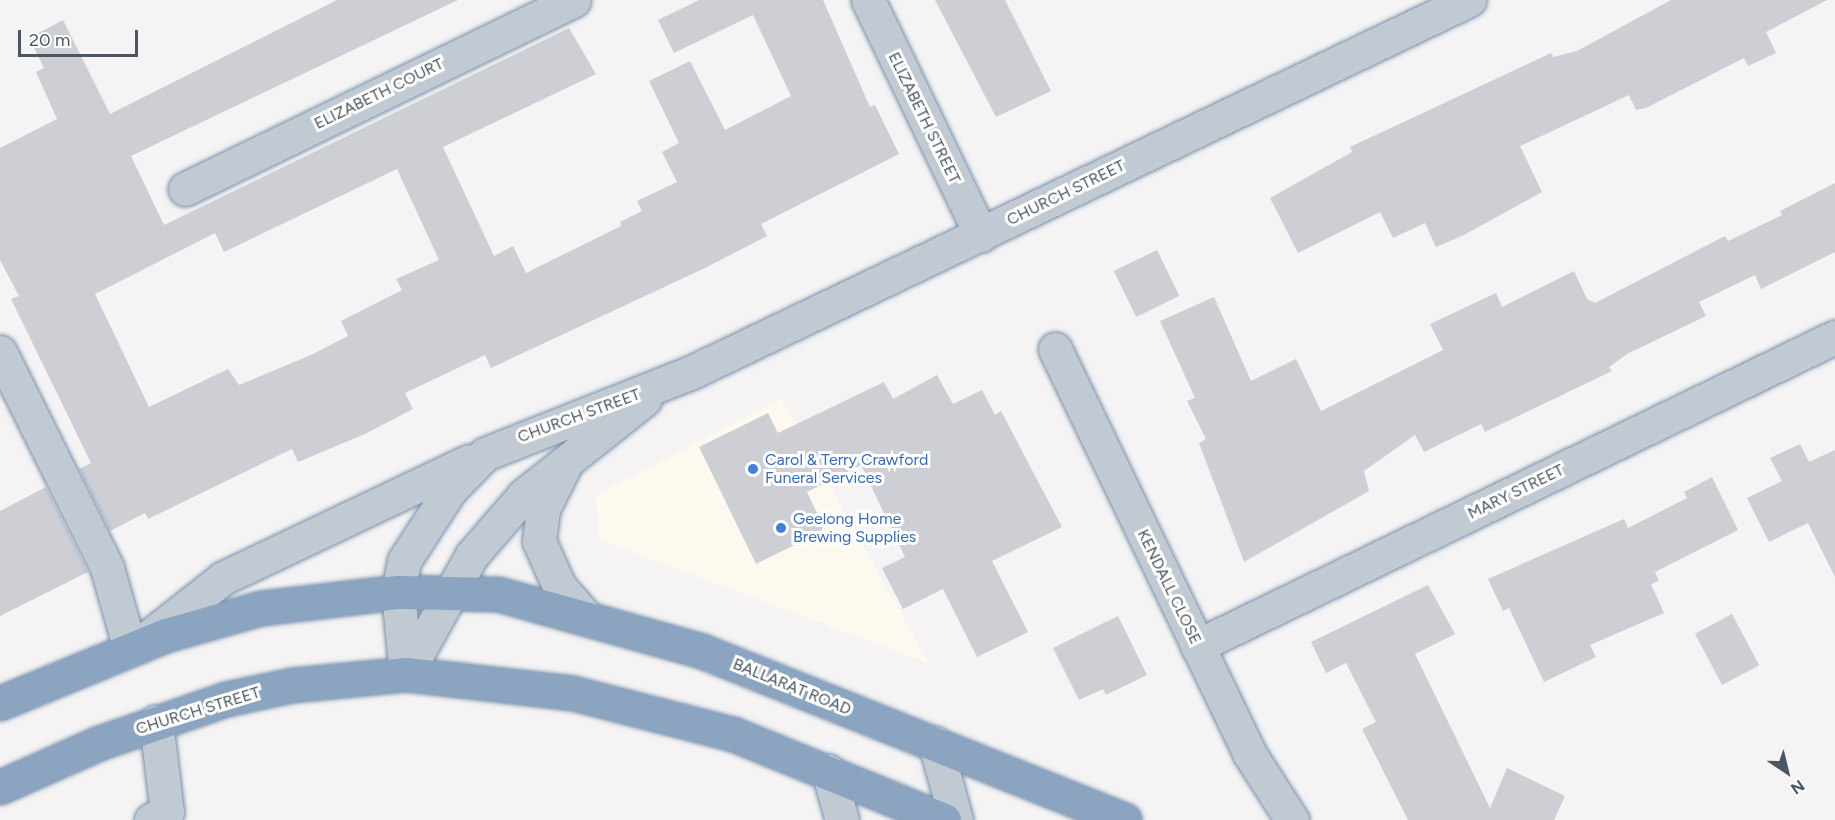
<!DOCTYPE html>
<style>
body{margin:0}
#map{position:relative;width:1835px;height:820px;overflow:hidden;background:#f5f3f3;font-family:Figtree,sans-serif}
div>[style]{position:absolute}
.commercial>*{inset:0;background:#fdf9ef}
.building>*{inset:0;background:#cdcfd5;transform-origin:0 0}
.roads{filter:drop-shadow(0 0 2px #7690ad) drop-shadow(0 0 2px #7690ad)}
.minor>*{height:33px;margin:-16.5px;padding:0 16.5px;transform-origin:16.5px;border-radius:16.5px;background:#c1cad2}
.highway>*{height:33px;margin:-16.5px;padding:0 16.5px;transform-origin:16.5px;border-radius:16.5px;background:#8ba5c1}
.dots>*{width:16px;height:16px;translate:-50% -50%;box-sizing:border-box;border:3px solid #fff;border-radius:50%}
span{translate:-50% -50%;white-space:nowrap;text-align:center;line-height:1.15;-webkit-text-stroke:6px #fff;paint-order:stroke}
.street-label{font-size:16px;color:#4a5661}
.shop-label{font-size:16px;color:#366cbe}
.left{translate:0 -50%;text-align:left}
.north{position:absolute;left:1757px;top:742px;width:60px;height:60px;-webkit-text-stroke:4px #fff;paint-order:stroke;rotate:145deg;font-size:16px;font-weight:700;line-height:24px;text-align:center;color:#4a5661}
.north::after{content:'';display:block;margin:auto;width:21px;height:27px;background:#4a5661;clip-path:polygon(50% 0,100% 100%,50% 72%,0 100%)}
.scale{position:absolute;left:18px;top:30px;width:120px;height:27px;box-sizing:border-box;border:3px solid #4a5661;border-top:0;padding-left:8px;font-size:18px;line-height:21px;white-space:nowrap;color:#4a5661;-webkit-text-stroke:4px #fff;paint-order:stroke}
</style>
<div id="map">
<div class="commercial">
<i style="clip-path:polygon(781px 399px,929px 663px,599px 540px,596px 495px)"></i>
</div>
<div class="building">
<i style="clip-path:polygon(evenodd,337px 0,458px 0,131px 156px,164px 225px,569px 28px,596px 74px,443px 147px,494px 256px,513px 246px,526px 273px,621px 226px,620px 222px,642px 211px,637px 201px,677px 182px,662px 152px,679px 143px,649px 81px,690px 61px,725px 130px,791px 96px,753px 15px,674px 53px,658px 20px,699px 0,823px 0,870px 107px,875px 105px,899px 154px,761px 224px,767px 236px,705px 268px,491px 368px,485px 355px,405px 393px,413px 409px,365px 434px,298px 462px,292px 449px,148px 519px,145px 513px,110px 531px,79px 469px,91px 463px,11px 299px,19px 296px,0 260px,0 148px,57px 119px,36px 72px,44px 68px,29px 38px,63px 20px,110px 114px,337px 0,397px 169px,439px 260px,396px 279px,402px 290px,341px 321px,348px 336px,311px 355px,239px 385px,228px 369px,149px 407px,95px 294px,215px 233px,224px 252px,397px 169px)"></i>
<i style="clip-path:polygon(935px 0,1005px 0,1051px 91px,996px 117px)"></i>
<i style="clip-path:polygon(1671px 0,1827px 0,1766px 32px,1776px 53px,1748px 66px,1744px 58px,1646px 108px,1636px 110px,1629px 95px,1520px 146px,1542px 192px,1464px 235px,1436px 247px,1425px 223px,1393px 238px,1380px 212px,1298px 253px,1270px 198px,1352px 152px,1350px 147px,1551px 53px,1553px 57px,1577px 51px)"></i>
<i style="clip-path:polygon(1835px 183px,1835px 252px,1761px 289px,1755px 275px,1699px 302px,1706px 316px,1627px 354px,1609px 367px,1612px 371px,1485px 432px,1481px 424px,1424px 452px,1415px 435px,1364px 471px,1369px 491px,1244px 562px,1199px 443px,1206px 439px,1187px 401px,1195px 398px,1160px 321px,1214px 297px,1251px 381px,1296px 359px,1321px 411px,1443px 350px,1430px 324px,1496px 293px,1502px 307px,1574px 271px,1587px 299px,1595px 303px,1725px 236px,1728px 241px,1782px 215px,1780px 211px)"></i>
<i style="left:1157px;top:250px;width:51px;height:48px;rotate:64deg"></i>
<i style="clip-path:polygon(937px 375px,953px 404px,982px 390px,995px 415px,1001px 411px,1062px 527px,992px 561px,1028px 632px,977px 657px,943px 589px,903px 609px,882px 568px,905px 557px,861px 465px,807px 492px,825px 530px,756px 564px,699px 447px,768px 413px,778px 433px,884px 382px,893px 399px)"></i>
<i style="clip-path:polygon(1800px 444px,1809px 462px,1835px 450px,1835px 577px,1808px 523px,1769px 542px,1747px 498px,1782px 481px,1770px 458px)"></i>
<i style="clip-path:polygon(1712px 477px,1738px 530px,1655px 572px,1659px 581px,1651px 584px,1664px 613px,1590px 645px,1596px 657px,1544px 682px,1509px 608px,1503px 611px,1488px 579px,1624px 519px,1628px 528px,1687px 498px,1684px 492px)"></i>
<i style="clip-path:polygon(46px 487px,88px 572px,0 616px,0 511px)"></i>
<i style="clip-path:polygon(1428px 585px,1455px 634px,1415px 654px,1490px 808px,1507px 768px,1565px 796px,1554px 820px,1408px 820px,1362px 729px,1376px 722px,1346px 663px,1326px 673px,1311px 642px)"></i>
<i style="left:1732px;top:614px;width:58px;height:42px;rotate:62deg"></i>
<i style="clip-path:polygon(1118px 616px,1147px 675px,1106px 695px,1103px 689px,1079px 700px,1053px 648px)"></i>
</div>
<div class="roads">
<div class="minor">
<i style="left:868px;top:0;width:261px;rotate:64.3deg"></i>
<i style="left:185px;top:189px;width:432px;rotate:-25.9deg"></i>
<i style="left:1055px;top:349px;width:448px;rotate:64.3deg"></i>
<i style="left:1249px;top:753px;width:80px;rotate:57.3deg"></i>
<i style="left:0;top:352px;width:241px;rotate:63.6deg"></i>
<i style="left:107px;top:568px;width:84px;rotate:74.1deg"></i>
<i style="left:564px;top:467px;width:47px;rotate:116.6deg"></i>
<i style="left:543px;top:509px;width:32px;rotate:97deg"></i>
<i style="left:539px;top:541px;width:49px;rotate:66deg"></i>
<i style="left:559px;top:586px;width:38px;rotate:49deg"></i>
<i style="left:137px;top:646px;width:110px;rotate:-38.3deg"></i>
<i style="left:223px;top:578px;width:272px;rotate:-25.4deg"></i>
<i style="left:1197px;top:646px;width:709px;rotate:-25.84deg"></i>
<i style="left:406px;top:674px;width:82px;rotate:-95.6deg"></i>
<i style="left:398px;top:592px;width:32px;rotate:-79deg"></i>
<i style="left:404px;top:561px;width:85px;rotate:-57.1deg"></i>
<i style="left:450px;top:490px;width:50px;rotate:-45.8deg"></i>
<i style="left:485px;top:454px;width:220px;rotate:-21.6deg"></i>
<i style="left:690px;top:373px;width:864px;rotate:-25.59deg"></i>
<i style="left:406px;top:674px;width:136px;rotate:-61deg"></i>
<i style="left:472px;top:555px;width:79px;rotate:-49.1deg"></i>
<i style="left:524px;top:495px;width:154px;rotate:-38.4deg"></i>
<i style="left:935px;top:743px;width:80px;rotate:74.7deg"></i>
<i style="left:828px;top:771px;width:51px;rotate:74.1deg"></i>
<i style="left:151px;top:820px;width:18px;rotate:-27deg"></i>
<i style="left:167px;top:812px;width:91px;rotate:-97deg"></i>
</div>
<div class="highway">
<i style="left:0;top:703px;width:179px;rotate:-22.3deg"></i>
<i style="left:166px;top:635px;width:99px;rotate:-15.9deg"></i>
<i style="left:261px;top:608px;width:138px;rotate:-6.7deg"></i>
<i style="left:398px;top:592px;width:100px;rotate:1.1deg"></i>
<i style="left:498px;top:594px;width:212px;rotate:15.6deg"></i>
<i style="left:702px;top:651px;width:455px;rotate:21.8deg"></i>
<i style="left:0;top:787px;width:108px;rotate:-24deg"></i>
<i style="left:99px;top:743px;width:134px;rotate:-19.1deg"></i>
<i style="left:226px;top:699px;width:67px;rotate:-12deg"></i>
<i style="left:292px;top:685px;width:115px;rotate:-5.5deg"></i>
<i style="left:406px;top:674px;width:168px;rotate:6.5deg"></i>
<i style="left:573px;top:693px;width:165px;rotate:14.4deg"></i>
<i style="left:733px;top:734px;width:228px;rotate:22.2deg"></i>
</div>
</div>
<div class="dots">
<i style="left:753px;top:469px;background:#3f7fe0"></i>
<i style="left:781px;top:528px;background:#3f7fe0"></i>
</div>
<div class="street-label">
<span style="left:379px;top:94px;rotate:-26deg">ELIZABETH COURT</span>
<span style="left:924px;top:118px;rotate:64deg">ELIZABETH STREET</span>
<span style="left:1066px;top:193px;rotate:-26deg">CHURCH STREET</span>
<span style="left:579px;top:416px;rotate:-20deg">CHURCH STREET</span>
<span style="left:1516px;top:492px;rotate:-26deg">MARY STREET</span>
<span style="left:1169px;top:587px;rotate:64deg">KENDALL CLOSE</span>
<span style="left:792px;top:687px;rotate:22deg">BALLARAT ROAD</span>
<span style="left:198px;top:711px;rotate:-17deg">CHURCH STREET</span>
</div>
<div class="shop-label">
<span class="left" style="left:765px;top:469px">Carol &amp; Terry Crawford<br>Funeral Services</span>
<span class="left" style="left:793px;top:528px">Geelong Home<br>Brewing Supplies</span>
</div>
<div class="north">N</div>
<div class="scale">20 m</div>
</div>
